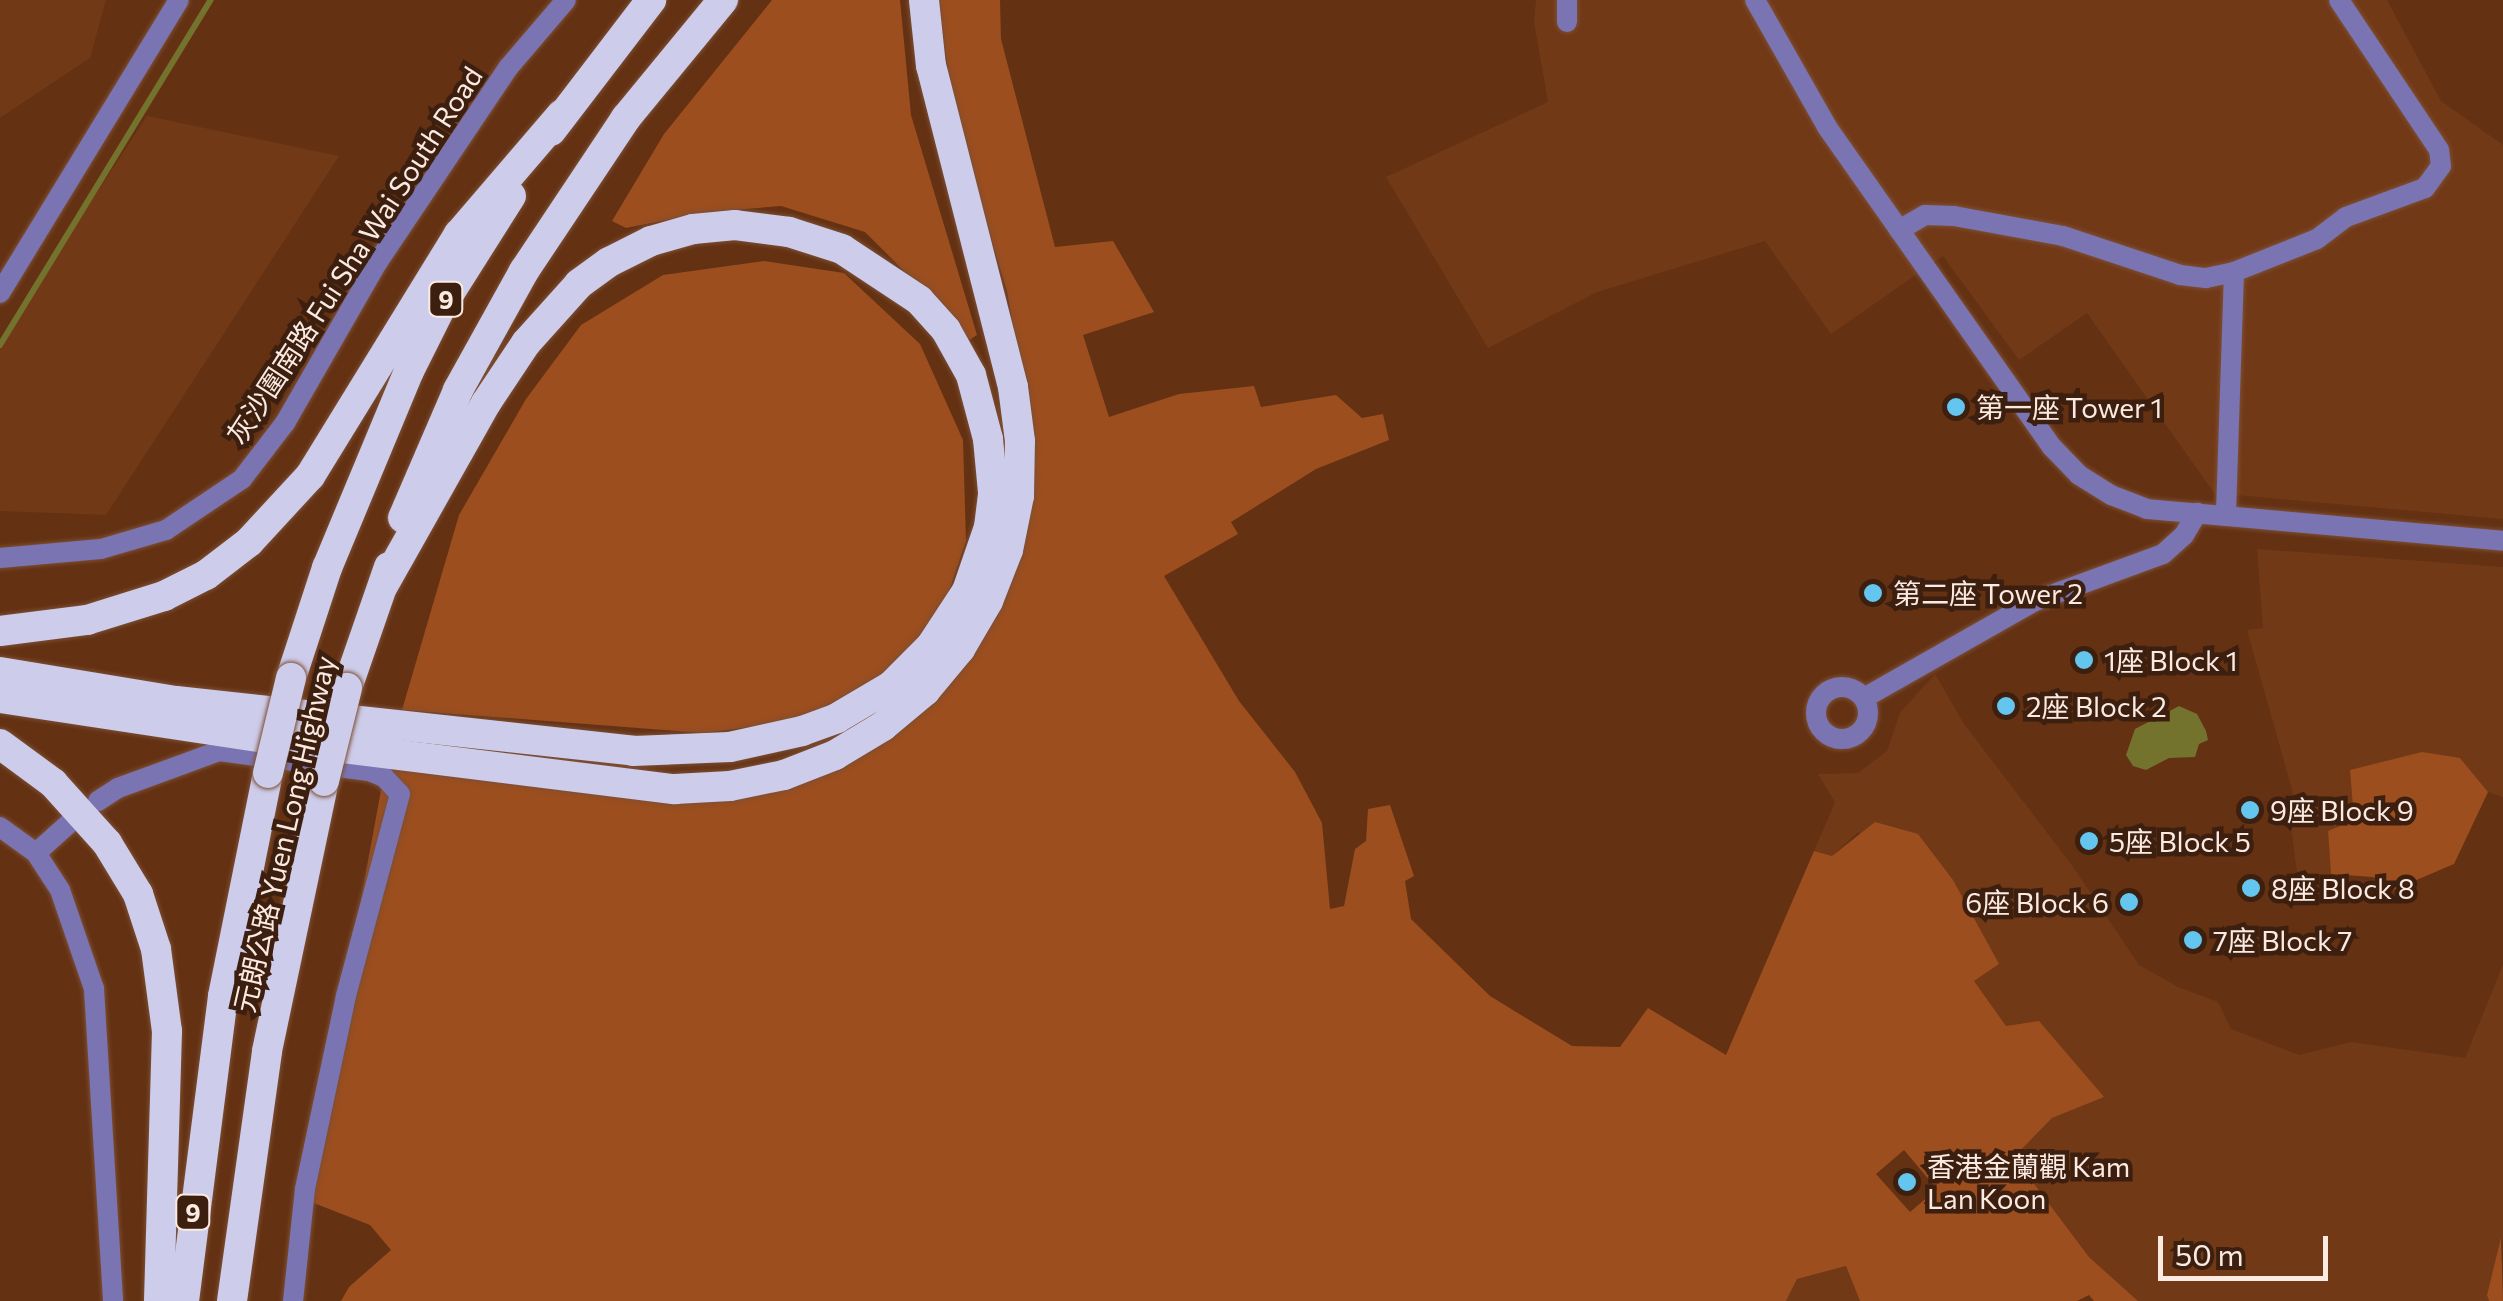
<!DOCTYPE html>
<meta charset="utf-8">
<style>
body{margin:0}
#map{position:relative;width:2503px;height:1301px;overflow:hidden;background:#643113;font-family:Commissioner,"Noto Sans TC",sans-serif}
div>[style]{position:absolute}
.built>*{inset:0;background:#723917}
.green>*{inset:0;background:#9c4e1f}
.water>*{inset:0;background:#74732d}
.stream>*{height:6px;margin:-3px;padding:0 3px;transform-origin:3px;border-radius:3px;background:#74732d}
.roads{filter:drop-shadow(0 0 2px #7c4f34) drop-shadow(0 0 2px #7c4f34)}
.street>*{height:20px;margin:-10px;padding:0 10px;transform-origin:10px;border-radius:10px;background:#7b74b3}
.street>.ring{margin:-10px;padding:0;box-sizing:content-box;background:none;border:20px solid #7b74b3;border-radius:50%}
.highway>*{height:30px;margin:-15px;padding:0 15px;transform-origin:15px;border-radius:15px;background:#cecceb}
.bridges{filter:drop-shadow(0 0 2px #7c4f34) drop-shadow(0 0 2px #7c4f34)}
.highway-bridge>*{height:30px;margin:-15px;padding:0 15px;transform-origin:15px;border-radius:15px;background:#cecceb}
.dots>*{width:28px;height:28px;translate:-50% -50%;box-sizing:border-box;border:5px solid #3c1f0f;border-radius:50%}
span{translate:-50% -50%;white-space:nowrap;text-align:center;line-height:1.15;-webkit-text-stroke:9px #3c1f0f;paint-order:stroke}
.shield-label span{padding:2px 8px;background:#3c1f0f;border:2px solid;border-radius:8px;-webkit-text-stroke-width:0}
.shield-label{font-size:25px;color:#fbeae2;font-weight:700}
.street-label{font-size:28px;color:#fbeae2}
.poi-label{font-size:28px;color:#fbeae2}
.left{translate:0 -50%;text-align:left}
.right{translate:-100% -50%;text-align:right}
.scale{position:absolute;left:2158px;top:1236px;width:170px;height:45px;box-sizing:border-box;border:5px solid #fbeae2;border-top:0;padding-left:12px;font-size:30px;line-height:35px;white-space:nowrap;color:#fbeae2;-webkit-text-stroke:8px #3c1f0f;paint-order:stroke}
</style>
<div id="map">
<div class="built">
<i style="clip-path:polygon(0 0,106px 0,90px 58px,0 118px)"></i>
<i style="clip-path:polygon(1536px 0,2387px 0,2441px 101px,2503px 145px,2503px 519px,2214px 493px,2087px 313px,2019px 360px,1943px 256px,1831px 334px,1765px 241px,1597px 292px,1488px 348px,1386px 177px,1548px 102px,1534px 22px)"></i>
<i style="clip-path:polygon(147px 116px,339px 156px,106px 515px,0 511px,0 340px)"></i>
<i style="clip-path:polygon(2257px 549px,2503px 567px,2503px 797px,2488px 792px,2460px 758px,2350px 770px,2354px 821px,2328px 831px,2331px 874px,2316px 883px,2297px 873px,2291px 826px,2302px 825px,2247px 630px,2263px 628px)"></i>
<i style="clip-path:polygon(1935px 674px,1964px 724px,2071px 864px,2139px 965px,2178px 987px,2218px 1002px,2231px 1029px,2299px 1055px,2351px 1042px,2465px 1058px,2503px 965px,2503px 1238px,2487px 1294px,2489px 1301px,2138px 1301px,2089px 1257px,2014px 1157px,2052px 1118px,2103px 1097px,2006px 1027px,1974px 981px,1999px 964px,1858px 832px,1832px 856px,1814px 851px,1835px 802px,1818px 774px,1858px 773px,1887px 751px,1900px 713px)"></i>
<i style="clip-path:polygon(1846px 1266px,1860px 1301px,1786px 1301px,1797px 1279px)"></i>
</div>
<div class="green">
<i style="clip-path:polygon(772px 0,900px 0,911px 115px,977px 335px,966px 342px,924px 291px,865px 232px,781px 206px,708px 212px,626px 228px,612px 221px,664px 134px)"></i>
<i style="clip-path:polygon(evenodd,938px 0,1000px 0,1001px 39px,1055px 247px,1113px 241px,1154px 312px,1083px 335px,1109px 417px,1179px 394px,1254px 386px,1261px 407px,1336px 395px,1362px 418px,1383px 414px,1389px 440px,1316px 469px,1231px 522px,1238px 534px,1164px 576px,1239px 701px,1295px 772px,1322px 823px,1330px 909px,1344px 906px,1355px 849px,1366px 841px,1368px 809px,1390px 805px,1414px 876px,1405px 881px,1411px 919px,1490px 996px,1572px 1046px,1620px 1047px,1648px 1008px,1726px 1055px,1814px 851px,1832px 856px,1875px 822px,1918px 834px,1953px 880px,1999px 964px,1974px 981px,2006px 1026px,2039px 1021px,2104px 1097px,2052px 1118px,2014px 1157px,2089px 1257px,2138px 1301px,2094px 1301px,2089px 1295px,2077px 1301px,1860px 1301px,1846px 1266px,1797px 1279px,1786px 1301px,341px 1301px,349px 1287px,391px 1250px,370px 1225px,306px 1200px,386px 763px,592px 791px,853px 760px,955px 679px,997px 598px,1025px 395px,1007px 291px,955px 120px,938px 0,1904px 1150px,1937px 1189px,1910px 1212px,1876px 1174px,1904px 1150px)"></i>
<i style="clip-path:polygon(764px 261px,844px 273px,920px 344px,963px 440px,966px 541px,939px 620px,878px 679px,798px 721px,703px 733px,402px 710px,459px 515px,526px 399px,581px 325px,663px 275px)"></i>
<i style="clip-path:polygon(2422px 752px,2460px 758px,2488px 792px,2454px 864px,2393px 890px,2373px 877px,2331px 874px,2328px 831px,2354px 820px,2350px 770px)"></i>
<i style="clip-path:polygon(2501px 1238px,2503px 1301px,2489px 1301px,2487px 1295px)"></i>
</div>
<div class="water">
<i style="clip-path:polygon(2179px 706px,2197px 714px,2206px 731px,2208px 740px,2199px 744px,2195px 757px,2169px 758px,2146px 770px,2133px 766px,2126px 755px,2135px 729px)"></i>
</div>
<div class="stream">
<i style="left:0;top:345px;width:404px;rotate:-58.6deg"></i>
</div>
<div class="roads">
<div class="street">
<i style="left:1755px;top:0;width:146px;rotate:60.4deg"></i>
<i style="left:1827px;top:127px;width:391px;rotate:54.9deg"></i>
<i style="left:2052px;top:447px;width:39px;rotate:46deg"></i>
<i style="left:2079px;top:475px;width:38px;rotate:32deg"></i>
<i style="left:2111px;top:495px;width:39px;rotate:21deg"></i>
<i style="left:2147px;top:509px;width:357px;rotate:5.1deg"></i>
<i style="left:1567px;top:22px;width:22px;rotate:-90deg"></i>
<i style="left:1899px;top:230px;width:30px;rotate:-30deg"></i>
<i style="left:1925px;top:215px;width:29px;rotate:2deg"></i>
<i style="left:1954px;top:216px;width:111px;rotate:10.4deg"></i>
<i style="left:2063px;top:236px;width:123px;rotate:18.4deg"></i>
<i style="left:2180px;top:275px;width:26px;rotate:7deg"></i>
<i style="left:2206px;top:278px;width:29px;rotate:-12deg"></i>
<i style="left:2234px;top:272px;width:244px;rotate:91.9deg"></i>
<i style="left:2234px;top:272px;width:89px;rotate:-21.7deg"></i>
<i style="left:2317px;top:239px;width:36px;rotate:-37deg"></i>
<i style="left:2346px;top:217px;width:84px;rotate:-20.2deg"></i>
<i style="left:2425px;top:188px;width:27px;rotate:-54deg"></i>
<i style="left:2441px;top:166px;width:16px;rotate:-97deg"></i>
<i style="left:2439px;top:150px;width:180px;rotate:-123.7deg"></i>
<i style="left:0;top:293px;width:343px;rotate:-58.6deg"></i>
<i style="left:0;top:558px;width:101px;rotate:-5.1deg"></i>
<i style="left:101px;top:549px;width:68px;rotate:-16.3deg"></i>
<i style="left:166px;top:530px;width:92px;rotate:-33.9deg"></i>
<i style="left:242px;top:479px;width:71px;rotate:-52.5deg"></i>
<i style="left:285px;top:423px;width:185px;rotate:-60.1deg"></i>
<i style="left:377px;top:263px;width:235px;rotate:-56.1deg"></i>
<i style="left:508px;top:68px;width:89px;rotate:-49.5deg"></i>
<i class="ring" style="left:1816px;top:687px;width:32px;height:32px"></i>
<i style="left:1864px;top:698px;width:197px;rotate:-29.6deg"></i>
<i style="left:2035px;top:601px;width:136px;rotate:-20.2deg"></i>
<i style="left:2163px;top:554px;width:28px;rotate:-42deg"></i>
<i style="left:2184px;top:535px;width:26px;rotate:-59deg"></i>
<i style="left:98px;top:801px;width:24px;rotate:-33deg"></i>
<i style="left:118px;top:788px;width:108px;rotate:-20.1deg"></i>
<i style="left:219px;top:751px;width:151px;rotate:7.6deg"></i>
<i style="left:369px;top:771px;width:16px;rotate:22deg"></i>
<i style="left:384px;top:777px;width:23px;rotate:47deg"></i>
<i style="left:400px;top:794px;width:209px;rotate:105deg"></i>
<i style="left:346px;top:996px;width:197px;rotate:102deg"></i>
<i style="left:305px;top:1189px;width:113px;rotate:96.1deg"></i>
<i style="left:0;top:827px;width:44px;rotate:35.8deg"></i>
<i style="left:36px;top:853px;width:44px;rotate:57deg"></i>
<i style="left:60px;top:890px;width:105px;rotate:71deg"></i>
<i style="left:94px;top:989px;width:313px;rotate:86.5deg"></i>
<i style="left:36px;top:853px;width:52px;rotate:-41.9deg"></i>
</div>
<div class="highway">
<i style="left:551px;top:131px;width:165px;rotate:-52.6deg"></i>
<i style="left:403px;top:518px;width:139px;rotate:-66.7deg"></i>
<i style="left:458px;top:390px;width:136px;rotate:-61deg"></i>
<i style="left:524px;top:271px;width:184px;rotate:-56.3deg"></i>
<i style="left:626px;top:118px;width:153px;rotate:-50.6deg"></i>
<i style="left:0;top:631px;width:88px;rotate:-7.2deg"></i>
<i style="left:87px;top:620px;width:81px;rotate:-17.3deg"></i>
<i style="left:164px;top:596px;width:47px;rotate:-26.6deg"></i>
<i style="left:206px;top:575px;width:54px;rotate:-37.5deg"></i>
<i style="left:249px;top:542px;width:90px;rotate:-47.3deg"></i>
<i style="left:310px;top:476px;width:284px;rotate:-58.4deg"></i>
<i style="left:459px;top:234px;width:157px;rotate:-49.4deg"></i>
<i style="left:0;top:672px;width:178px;rotate:9.4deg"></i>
<i style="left:176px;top:701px;width:460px;rotate:6.2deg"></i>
<i style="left:633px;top:751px;width:97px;rotate:-2.4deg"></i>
<i style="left:730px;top:747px;width:74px;rotate:-12.5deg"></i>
<i style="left:802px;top:731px;width:37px;rotate:-20deg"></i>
<i style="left:837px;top:718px;width:63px;rotate:-30.7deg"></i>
<i style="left:891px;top:686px;width:57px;rotate:-45deg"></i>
<i style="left:931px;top:646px;width:66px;rotate:-56.8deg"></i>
<i style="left:967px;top:591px;width:68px;rotate:-71deg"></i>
<i style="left:989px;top:527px;width:35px;rotate:-83deg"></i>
<i style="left:993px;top:492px;width:53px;rotate:-95.4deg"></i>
<i style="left:988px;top:439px;width:66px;rotate:-104.9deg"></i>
<i style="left:971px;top:375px;width:51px;rotate:-119.1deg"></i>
<i style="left:946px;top:330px;width:40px;rotate:-132deg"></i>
<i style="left:919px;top:300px;width:92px;rotate:-146.5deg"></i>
<i style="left:842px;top:249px;width:56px;rotate:-162.2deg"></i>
<i style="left:789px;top:232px;width:54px;rotate:-172.6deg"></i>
<i style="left:735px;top:225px;width:42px;rotate:174.6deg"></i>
<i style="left:693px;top:229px;width:44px;rotate:164.1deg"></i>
<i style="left:651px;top:241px;width:47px;rotate:153.4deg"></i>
<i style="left:609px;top:262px;width:37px;rotate:144deg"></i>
<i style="left:579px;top:284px;width:79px;rotate:131.9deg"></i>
<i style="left:526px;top:343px;width:72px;rotate:123.7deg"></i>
<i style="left:486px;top:403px;width:208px;rotate:119.4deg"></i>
<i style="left:291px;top:678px;width:116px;rotate:-71.9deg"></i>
<i style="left:327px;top:568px;width:213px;rotate:-67.4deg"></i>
<i style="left:409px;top:371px;width:74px;rotate:-63.4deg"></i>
<i style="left:442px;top:305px;width:129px;rotate:-57.7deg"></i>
<i style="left:347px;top:688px;width:128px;rotate:-70.9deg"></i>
<i style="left:0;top:698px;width:282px;rotate:8.6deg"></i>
<i style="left:279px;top:740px;width:399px;rotate:7.1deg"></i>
<i style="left:675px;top:789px;width:55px;rotate:-3.1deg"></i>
<i style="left:730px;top:786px;width:55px;rotate:-11.5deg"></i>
<i style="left:784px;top:775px;width:55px;rotate:-21.4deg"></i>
<i style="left:835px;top:755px;width:56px;rotate:-31.1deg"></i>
<i style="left:883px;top:726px;width:55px;rotate:-39.8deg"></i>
<i style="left:925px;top:691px;width:55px;rotate:-50.2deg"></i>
<i style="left:960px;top:649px;width:56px;rotate:-59.7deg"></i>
<i style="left:988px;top:601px;width:55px;rotate:-68.6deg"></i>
<i style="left:1008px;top:550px;width:55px;rotate:-78.5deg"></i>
<i style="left:1019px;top:496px;width:55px;rotate:-89deg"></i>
<i style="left:1020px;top:441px;width:54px;rotate:-97.4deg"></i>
<i style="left:1013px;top:387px;width:331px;rotate:-104.3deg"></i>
<i style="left:931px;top:66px;width:66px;rotate:-96.1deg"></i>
<i style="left:0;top:744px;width:66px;rotate:36.3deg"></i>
<i style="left:53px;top:783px;width:81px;rotate:48deg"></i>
<i style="left:107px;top:843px;width:60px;rotate:58.7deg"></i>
<i style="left:138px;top:894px;width:58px;rotate:71.9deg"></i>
<i style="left:156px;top:949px;width:83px;rotate:82.4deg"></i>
<i style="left:167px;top:1031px;width:270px;rotate:91.7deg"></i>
<i style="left:184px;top:1301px;width:307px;rotate:-82.7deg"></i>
<i style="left:223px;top:996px;width:227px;rotate:-78.6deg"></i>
<i style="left:232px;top:1301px;width:252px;rotate:-82deg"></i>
<i style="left:267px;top:1051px;width:276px;rotate:-78.1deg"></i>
</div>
</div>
<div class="bridges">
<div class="highway-bridge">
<i style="left:268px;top:773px;width:98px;rotate:-76.4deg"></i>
<i style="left:324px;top:781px;width:96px;rotate:-76.1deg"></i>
</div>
</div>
<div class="dots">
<i style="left:1956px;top:407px;background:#64c5ee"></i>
<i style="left:1873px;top:593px;background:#64c5ee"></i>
<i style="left:2084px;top:660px;background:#64c5ee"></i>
<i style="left:2006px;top:706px;background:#64c5ee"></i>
<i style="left:2250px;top:810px;background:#64c5ee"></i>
<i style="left:2089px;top:841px;background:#64c5ee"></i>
<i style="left:2251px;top:888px;background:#64c5ee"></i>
<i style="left:2129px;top:902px;background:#64c5ee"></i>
<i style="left:2193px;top:940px;background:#64c5ee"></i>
<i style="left:1907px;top:1182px;background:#64c5ee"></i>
</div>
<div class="shield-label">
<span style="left:446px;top:299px">9</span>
<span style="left:193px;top:1212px">9</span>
</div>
<div class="street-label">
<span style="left:354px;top:255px;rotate:-57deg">灰沙圍南路 Fui Sha Wai South Road</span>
<span style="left:284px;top:834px;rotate:-77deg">元朗公路 Yuen Long Highway</span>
</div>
<div class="poi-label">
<span class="left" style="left:1976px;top:407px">第一座 Tower 1</span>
<span class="left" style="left:1893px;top:593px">第二座 Tower 2</span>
<span class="left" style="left:2104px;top:660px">1座 Block 1</span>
<span class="left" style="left:2026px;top:706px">2座 Block 2</span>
<span class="left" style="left:2270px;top:810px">9座 Block 9</span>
<span class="left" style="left:2109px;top:841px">5座 Block 5</span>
<span class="left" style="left:2271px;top:888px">8座 Block 8</span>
<span class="right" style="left:2109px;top:902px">6座 Block 6</span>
<span class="left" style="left:2213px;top:940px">7座 Block 7</span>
<span class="left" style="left:1927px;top:1182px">香港金蘭觀 Kam<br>Lan Koon</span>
</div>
<div class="scale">50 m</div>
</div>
